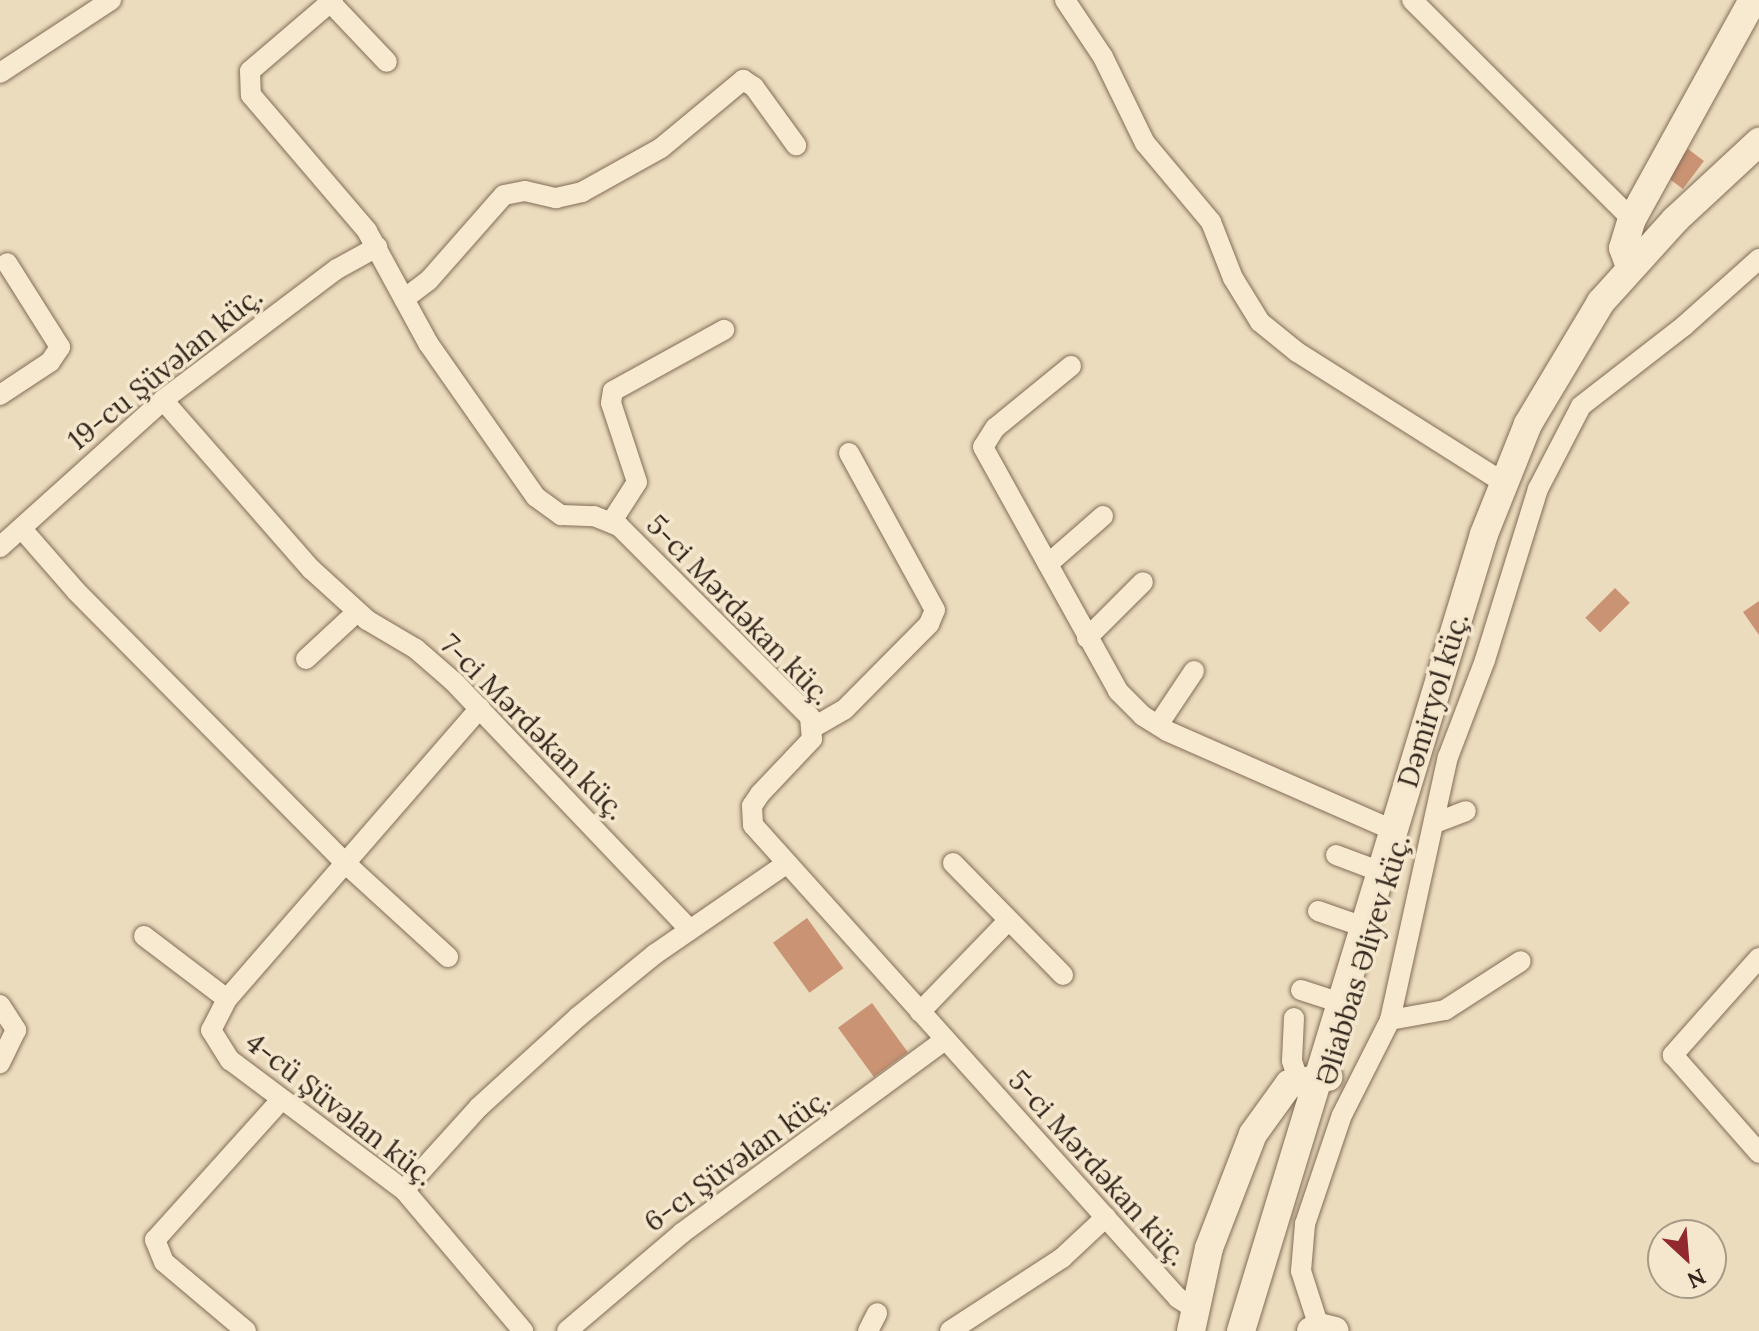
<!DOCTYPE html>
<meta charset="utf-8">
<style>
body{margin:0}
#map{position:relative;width:1759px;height:1331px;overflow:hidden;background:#ecdcbe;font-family:Lora,serif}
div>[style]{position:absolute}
.building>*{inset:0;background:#c99374;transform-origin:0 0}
.roads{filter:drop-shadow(0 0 2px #836c57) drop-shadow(0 0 2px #836c57)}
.street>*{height:20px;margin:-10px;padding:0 10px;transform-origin:10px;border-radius:10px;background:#f7ead0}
.secondary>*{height:28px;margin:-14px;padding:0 14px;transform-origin:14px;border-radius:14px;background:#f7ead0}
span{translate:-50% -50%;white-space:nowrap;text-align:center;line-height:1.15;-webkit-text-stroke:7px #f4e7cd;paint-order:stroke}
.street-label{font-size:28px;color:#33261c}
.north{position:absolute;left:1647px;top:1219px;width:80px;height:80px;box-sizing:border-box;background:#f4e7cd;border:2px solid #a79a86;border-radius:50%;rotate:154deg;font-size:22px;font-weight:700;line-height:32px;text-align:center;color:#33261c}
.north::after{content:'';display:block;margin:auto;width:28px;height:36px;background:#91292f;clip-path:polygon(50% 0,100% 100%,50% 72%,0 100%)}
</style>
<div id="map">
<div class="building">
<i style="left:1688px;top:149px;width:20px;height:35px;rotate:37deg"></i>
<i style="left:1615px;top:588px;width:21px;height:42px;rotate:45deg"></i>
<i style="clip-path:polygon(1759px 601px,1759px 635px,1743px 612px)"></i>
<i style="left:807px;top:918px;width:62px;height:42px;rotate:54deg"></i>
<i style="left:872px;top:1003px;width:61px;height:42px;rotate:54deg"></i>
</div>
<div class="roads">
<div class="street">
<i style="left:333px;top:0;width:109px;rotate:139.5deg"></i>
<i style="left:250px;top:71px;width:24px;rotate:88deg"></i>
<i style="left:251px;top:95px;width:179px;rotate:49.5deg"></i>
<i style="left:367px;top:231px;width:128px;rotate:61.4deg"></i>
<i style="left:428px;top:343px;width:188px;rotate:55deg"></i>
<i style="left:536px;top:497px;width:31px;rotate:36deg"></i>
<i style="left:561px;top:515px;width:33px;rotate:2deg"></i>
<i style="left:594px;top:516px;width:27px;rotate:22deg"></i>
<i style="left:619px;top:526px;width:270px;rotate:45deg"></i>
<i style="left:810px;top:717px;width:22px;rotate:85deg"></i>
<i style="left:812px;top:739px;width:76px;rotate:133.4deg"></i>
<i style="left:760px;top:794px;width:14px;rotate:124deg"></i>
<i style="left:752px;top:806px;width:19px;rotate:87deg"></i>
<i style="left:753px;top:825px;width:636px;rotate:48.06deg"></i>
<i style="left:1178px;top:1298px;width:20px;rotate:33deg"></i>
<i style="left:1065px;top:0;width:69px;rotate:56.3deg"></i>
<i style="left:1103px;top:57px;width:96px;rotate:64deg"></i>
<i style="left:1145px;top:143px;width:103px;rotate:50.1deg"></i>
<i style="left:1211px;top:222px;width:60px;rotate:68.6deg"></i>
<i style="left:1233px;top:278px;width:52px;rotate:58.5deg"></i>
<i style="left:1260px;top:322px;width:48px;rotate:39deg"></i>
<i style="left:1297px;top:352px;width:244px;rotate:32.3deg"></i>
<i style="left:1412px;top:0;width:310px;rotate:44.9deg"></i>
<i style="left:331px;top:3px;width:81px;rotate:46.5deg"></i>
<i style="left:0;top:73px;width:133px;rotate:-33.3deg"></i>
<i style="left:404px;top:299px;width:31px;rotate:-37deg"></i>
<i style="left:429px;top:280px;width:113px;rotate:-48.6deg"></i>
<i style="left:504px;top:195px;width:21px;rotate:-11deg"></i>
<i style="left:525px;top:191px;width:32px;rotate:13deg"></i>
<i style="left:556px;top:198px;width:27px;rotate:-13deg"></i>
<i style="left:582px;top:192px;width:90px;rotate:-29.1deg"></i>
<i style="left:661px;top:148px;width:107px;rotate:-39.7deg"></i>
<i style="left:743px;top:80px;width:13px;rotate:32deg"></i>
<i style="left:754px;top:87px;width:72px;rotate:54.1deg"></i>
<i style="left:1071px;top:366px;width:98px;rotate:140.8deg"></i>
<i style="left:995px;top:428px;width:22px;rotate:122deg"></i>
<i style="left:983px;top:447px;width:279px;rotate:61deg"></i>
<i style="left:1118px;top:691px;width:35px;rotate:45deg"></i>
<i style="left:1143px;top:716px;width:28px;rotate:32deg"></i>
<i style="left:1167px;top:731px;width:247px;rotate:23.7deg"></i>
<i style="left:0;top:395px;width:60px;rotate:-33.4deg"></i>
<i style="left:50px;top:362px;width:18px;rotate:-56deg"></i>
<i style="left:60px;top:347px;width:99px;rotate:-122.2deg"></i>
<i style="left:163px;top:400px;width:225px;rotate:48.8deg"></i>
<i style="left:311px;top:569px;width:76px;rotate:42.3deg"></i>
<i style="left:367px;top:620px;width:57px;rotate:30.6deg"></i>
<i style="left:416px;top:649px;width:50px;rotate:41deg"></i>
<i style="left:454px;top:682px;width:342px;rotate:46.4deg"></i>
<i style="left:612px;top:521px;width:46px;rotate:-57.3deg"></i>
<i style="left:637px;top:482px;width:83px;rotate:-108.2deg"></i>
<i style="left:611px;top:403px;width:12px;rotate:-81deg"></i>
<i style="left:613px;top:391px;width:127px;rotate:-28.8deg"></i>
<i style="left:22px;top:529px;width:82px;rotate:48.9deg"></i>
<i style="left:76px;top:591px;width:381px;rotate:45.3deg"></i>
<i style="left:344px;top:862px;width:141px;rotate:42.4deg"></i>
<i style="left:0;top:547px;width:219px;rotate:-42deg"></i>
<i style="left:163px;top:400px;width:218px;rotate:-37deg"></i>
<i style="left:337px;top:269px;width:46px;rotate:-28.8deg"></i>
<i style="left:1048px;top:564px;width:73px;rotate:-41.1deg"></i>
<i style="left:1087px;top:638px;width:79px;rotate:-45deg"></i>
<i style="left:306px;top:659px;width:69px;rotate:-42.7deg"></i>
<i style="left:480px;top:708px;width:386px;rotate:131deg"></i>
<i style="left:227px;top:999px;width:35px;rotate:117deg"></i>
<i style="left:211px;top:1030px;width:36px;rotate:58deg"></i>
<i style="left:230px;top:1060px;width:217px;rotate:36.8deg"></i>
<i style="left:404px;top:1190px;width:185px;rotate:49.8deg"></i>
<i style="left:1158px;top:725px;width:65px;rotate:-56.3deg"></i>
<i style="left:814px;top:727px;width:34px;rotate:-30deg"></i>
<i style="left:844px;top:710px;width:121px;rotate:-45.3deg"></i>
<i style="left:929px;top:624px;width:15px;rotate:-67deg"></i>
<i style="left:935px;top:610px;width:179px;rotate:-118.7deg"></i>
<i style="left:1435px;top:823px;width:33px;rotate:-21deg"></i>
<i style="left:1336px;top:855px;width:48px;rotate:20.7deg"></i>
<i style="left:953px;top:863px;width:157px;rotate:45.5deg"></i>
<i style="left:1318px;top:911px;width:49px;rotate:19.2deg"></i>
<i style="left:144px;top:936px;width:104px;rotate:37.2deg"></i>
<i style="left:1759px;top:958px;width:130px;rotate:131.6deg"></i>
<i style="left:1673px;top:1055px;width:130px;rotate:48.7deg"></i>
<i style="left:1301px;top:990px;width:42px;rotate:18deg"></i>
<i style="left:0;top:1005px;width:30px;rotate:57deg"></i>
<i style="left:16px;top:1030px;width:37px;rotate:116deg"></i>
<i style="left:920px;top:1012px;width:127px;rotate:-46deg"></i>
<i style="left:1294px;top:1018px;width:43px;rotate:92.7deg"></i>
<i style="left:1292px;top:1061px;width:19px;rotate:72deg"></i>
<i style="left:1390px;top:1020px;width:56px;rotate:-10.3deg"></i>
<i style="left:1445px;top:1010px;width:90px;rotate:-32.8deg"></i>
<i style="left:404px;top:1190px;width:112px;rotate:-47.9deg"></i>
<i style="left:479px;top:1107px;width:134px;rotate:-42.3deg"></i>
<i style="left:578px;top:1017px;width:99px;rotate:-39.3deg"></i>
<i style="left:655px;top:954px;width:159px;rotate:-34.5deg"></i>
<i style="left:1319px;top:1327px;width:59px;rotate:-107.8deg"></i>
<i style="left:1301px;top:1271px;width:47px;rotate:-85.1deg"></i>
<i style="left:1305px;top:1224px;width:115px;rotate:-71.3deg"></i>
<i style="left:1342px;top:1115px;width:106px;rotate:-63.2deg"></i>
<i style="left:1390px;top:1020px;width:269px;rotate:-77.6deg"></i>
<i style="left:1448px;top:757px;width:104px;rotate:-69.1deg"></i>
<i style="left:1485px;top:660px;width:179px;rotate:-72.8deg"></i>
<i style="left:1538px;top:489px;width:93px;rotate:-62.6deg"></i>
<i style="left:1581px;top:406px;width:130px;rotate:-37.8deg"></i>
<i style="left:1684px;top:326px;width:101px;rotate:-41.8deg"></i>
<i style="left:246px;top:1331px;width:107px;rotate:-139.9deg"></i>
<i style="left:164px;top:1262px;width:24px;rotate:-112deg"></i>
<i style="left:155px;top:1240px;width:188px;rotate:-48deg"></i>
<i style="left:567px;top:1331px;width:151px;rotate:-40.4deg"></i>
<i style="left:682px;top:1233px;width:326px;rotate:-36.3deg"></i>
<i style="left:868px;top:1331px;width:20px;rotate:-63deg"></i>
<i style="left:950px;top:1331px;width:134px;rotate:-33.1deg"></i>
<i style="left:1062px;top:1258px;width:60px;rotate:-43deg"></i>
</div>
<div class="secondary">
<i style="left:1630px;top:267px;width:20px;rotate:-110deg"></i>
<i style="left:1623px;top:248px;width:30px;rotate:-73deg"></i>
<i style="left:1632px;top:219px;width:250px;rotate:-61.1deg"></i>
<i style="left:1191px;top:1331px;width:85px;rotate:-77.8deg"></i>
<i style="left:1209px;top:1248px;width:122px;rotate:-68.9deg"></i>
<i style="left:1253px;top:1134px;width:62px;rotate:-54.2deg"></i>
<i style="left:1289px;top:1084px;width:40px;rotate:-10deg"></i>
<i style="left:1241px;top:1331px;width:833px;rotate:-73.04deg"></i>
<i style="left:1484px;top:534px;width:118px;rotate:-68.2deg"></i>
<i style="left:1528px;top:424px;width:142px;rotate:-59.1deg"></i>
<i style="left:1601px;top:302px;width:110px;rotate:-47.9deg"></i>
<i style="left:1675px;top:220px;width:115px;rotate:-42.9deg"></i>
<i style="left:1311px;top:1331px;width:9px;rotate:-27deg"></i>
<i style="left:1319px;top:1327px;width:16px;rotate:14deg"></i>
</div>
</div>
<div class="street-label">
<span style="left:165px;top:368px;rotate:-39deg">19-cu Şüvəlan küç.</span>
<span style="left:739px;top:610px;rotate:46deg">5-ci Mərdəkan küç.</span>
<span style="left:1433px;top:700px;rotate:-73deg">Dəmiryol küç.</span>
<span style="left:533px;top:727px;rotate:45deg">7-ci Mərdəkan küç.</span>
<span style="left:1363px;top:960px;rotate:-73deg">Əliabbas Əliyev küç.</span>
<span style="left:340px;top:1109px;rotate:38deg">4-cü Şüvəlan küç.</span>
<span style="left:737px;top:1160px;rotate:-36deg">6-cı Şüvəlan küç.</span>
<span style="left:1098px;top:1168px;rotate:48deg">5-ci Mərdəkan küç.</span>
</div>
<div class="north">N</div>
</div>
